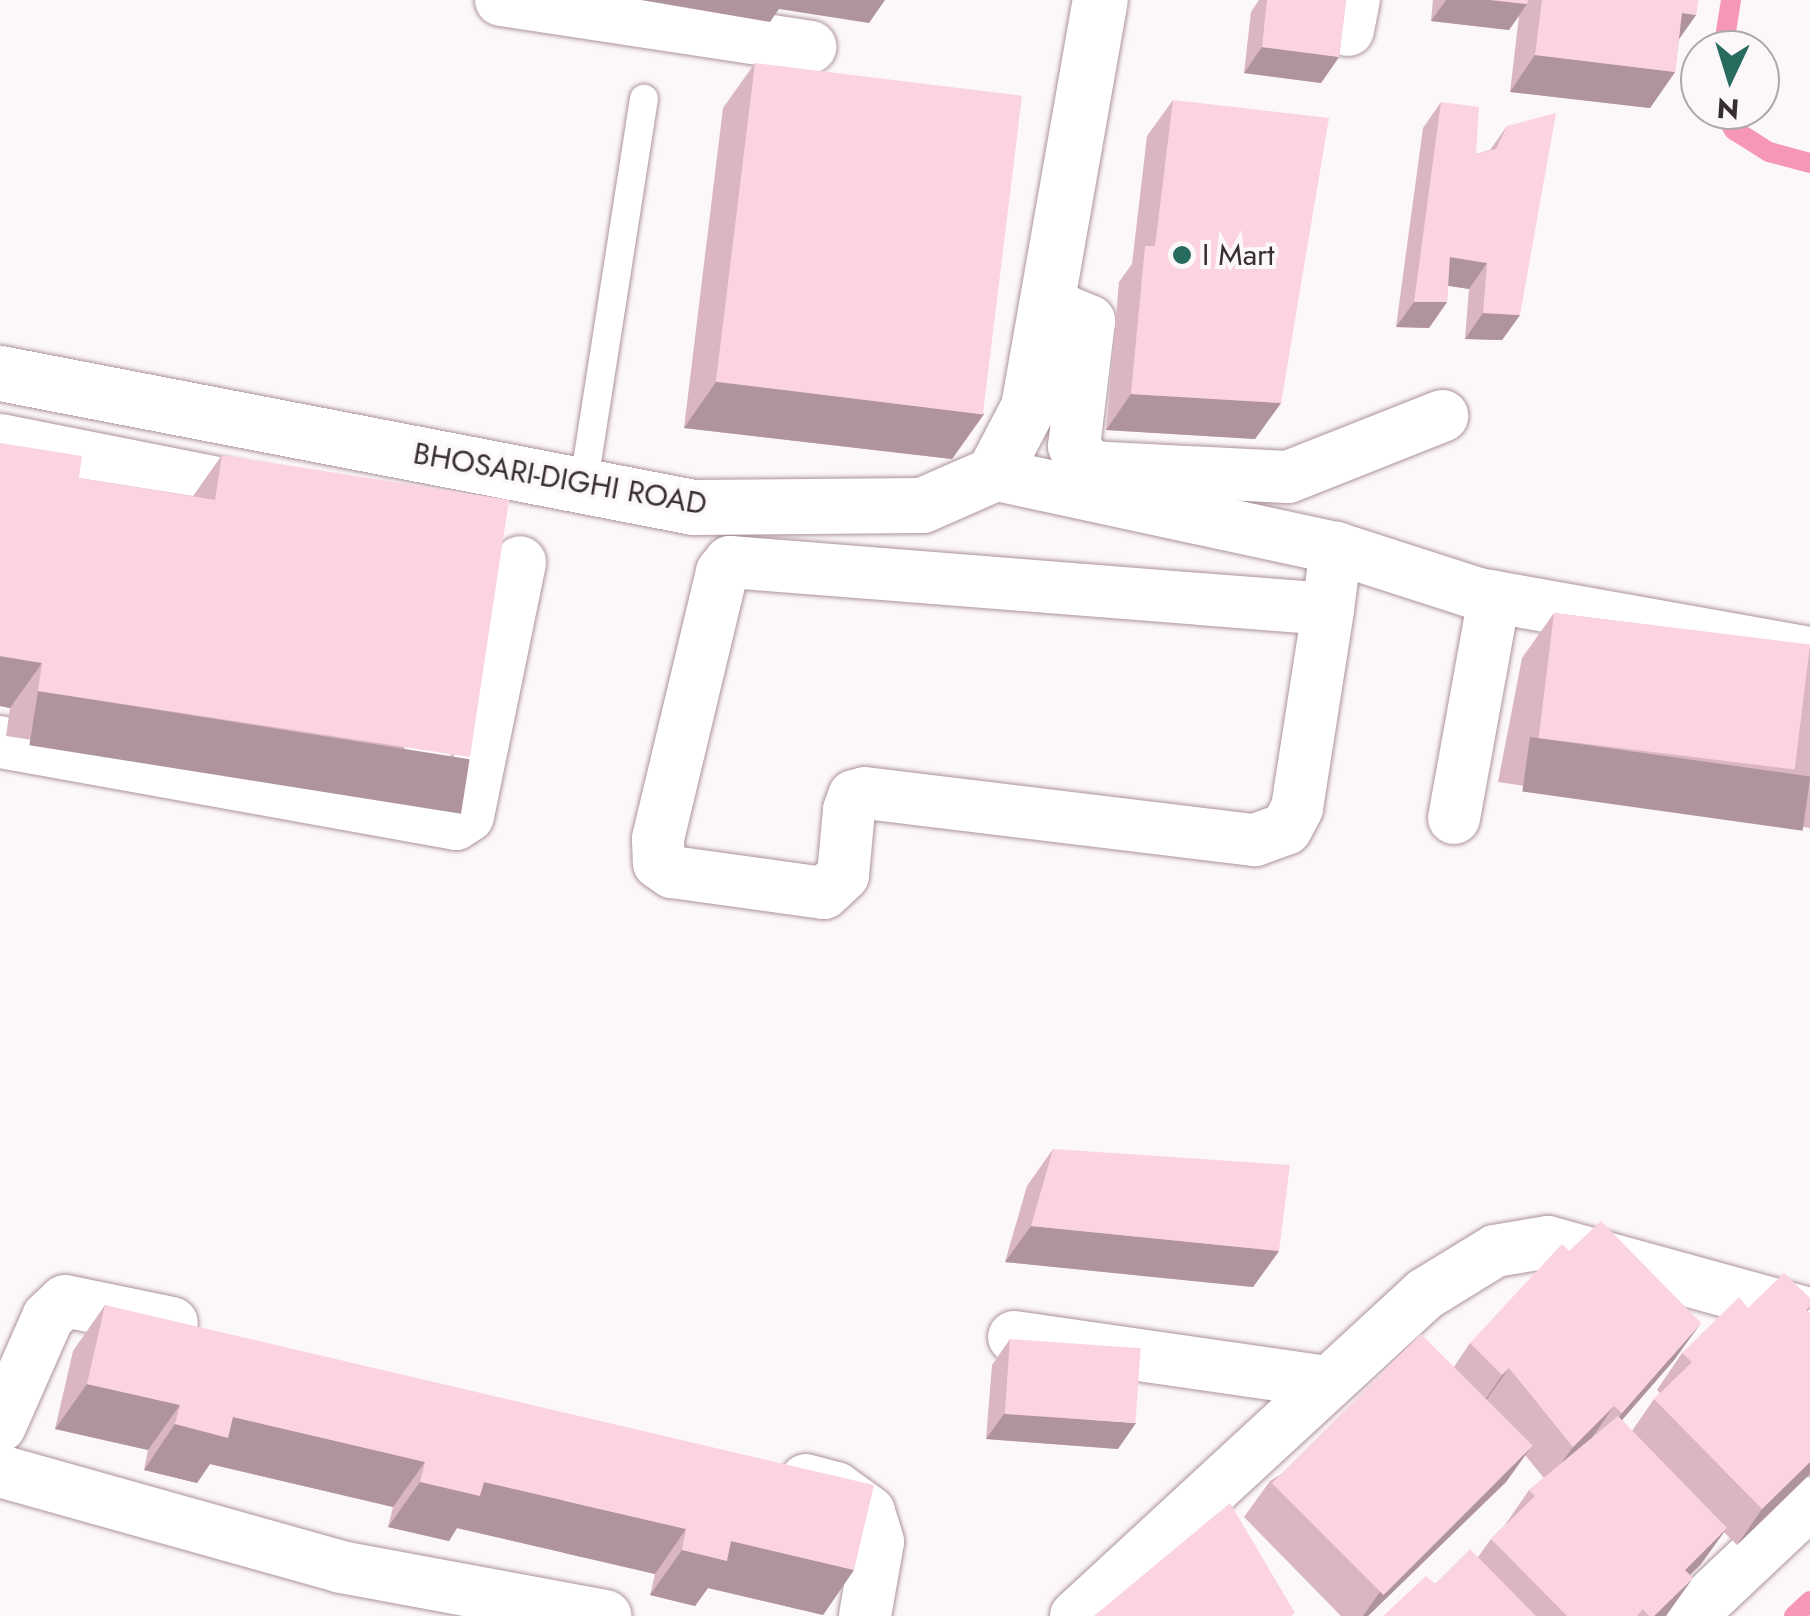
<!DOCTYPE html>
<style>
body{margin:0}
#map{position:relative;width:1810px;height:1616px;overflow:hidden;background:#fcf7f9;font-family:Jost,sans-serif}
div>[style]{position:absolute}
.stream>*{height:20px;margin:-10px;padding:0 10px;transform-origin:10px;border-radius:10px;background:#f797b8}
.roads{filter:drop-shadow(0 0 2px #ac939b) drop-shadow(0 0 2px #ac939b)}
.service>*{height:28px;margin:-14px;padding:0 14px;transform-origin:14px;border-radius:14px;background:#fff}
.minor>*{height:52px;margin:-26px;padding:0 26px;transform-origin:26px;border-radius:26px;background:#fff}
.tertiary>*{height:55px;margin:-27.5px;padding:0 27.5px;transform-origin:27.5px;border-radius:27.5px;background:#fff}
.wall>*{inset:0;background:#d9b6c1}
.shaded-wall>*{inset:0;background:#b0949d;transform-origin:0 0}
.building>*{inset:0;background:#fcd4e0;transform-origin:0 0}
.dots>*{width:28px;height:28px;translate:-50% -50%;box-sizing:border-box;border:5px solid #fcf7f9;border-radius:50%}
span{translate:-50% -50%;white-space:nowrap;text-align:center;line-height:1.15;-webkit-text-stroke:8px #fcf7f9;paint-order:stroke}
.poi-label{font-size:30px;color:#382e31}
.left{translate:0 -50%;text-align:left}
.street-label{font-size:30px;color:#382e31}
.north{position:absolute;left:1680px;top:30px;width:100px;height:100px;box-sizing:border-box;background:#fcf7f9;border:2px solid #aea7a9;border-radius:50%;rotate:184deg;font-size:28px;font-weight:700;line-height:40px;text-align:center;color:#382e31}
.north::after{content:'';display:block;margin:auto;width:35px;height:45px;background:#276c5f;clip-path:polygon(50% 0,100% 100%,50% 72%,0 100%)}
</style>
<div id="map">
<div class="stream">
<i style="left:1723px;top:50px;width:51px;rotate:-80.9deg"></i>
<i style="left:1722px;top:110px;width:23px;rotate:59deg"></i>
<i style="left:1734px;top:130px;width:41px;rotate:32.2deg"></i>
<i style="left:1769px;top:152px;width:42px;rotate:15deg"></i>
<i style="left:1794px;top:1616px;width:22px;rotate:-43deg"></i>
</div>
<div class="roads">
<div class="service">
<i style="left:583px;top:488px;width:394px;rotate:-81.1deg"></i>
</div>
<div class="minor">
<i style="left:501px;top:0;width:313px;rotate:8.6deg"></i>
<i style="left:1348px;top:30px;width:31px;rotate:-79deg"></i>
<i style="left:1046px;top:303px;width:47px;rotate:22.7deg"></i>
<i style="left:1089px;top:321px;width:126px;rotate:96.8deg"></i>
<i style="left:1074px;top:446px;width:26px;rotate:54deg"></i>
<i style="left:1089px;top:467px;width:199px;rotate:2.9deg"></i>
<i style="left:1288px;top:477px;width:166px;rotate:-21.6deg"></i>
<i style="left:0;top:440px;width:278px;rotate:11.2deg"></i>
<i style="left:993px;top:474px;width:351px;rotate:12.2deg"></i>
<i style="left:1336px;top:548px;width:149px;rotate:17.9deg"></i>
<i style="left:1478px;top:594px;width:337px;rotate:10.1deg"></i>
<i style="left:1328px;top:609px;width:600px;rotate:-175.51deg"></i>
<i style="left:730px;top:562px;width:13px;rotate:129deg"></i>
<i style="left:722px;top:572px;width:275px;rotate:103.5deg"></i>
<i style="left:658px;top:839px;width:24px;rotate:88deg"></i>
<i style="left:659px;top:863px;width:16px;rotate:35deg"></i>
<i style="left:672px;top:872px;width:153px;rotate:7.9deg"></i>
<i style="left:824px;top:893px;width:26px;rotate:-43deg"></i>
<i style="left:843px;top:875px;width:65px;rotate:-84.7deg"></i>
<i style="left:849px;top:810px;width:15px;rotate:-70deg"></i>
<i style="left:854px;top:796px;width:11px;rotate:-15deg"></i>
<i style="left:865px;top:793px;width:393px;rotate:6.9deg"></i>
<i style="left:1255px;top:840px;width:33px;rotate:-20deg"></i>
<i style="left:1286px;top:829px;width:24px;rotate:-62deg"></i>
<i style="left:1297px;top:808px;width:201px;rotate:-81.1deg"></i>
<i style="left:1328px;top:609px;width:62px;rotate:-82.5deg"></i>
<i style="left:0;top:742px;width:463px;rotate:10.2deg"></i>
<i style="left:456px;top:824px;width:14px;rotate:-34deg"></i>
<i style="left:468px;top:816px;width:259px;rotate:-78.4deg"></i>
<i style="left:1454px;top:818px;width:225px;rotate:-79.7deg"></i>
<i style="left:1014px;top:1337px;width:316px;rotate:8.2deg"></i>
<i style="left:0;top:1426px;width:119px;rotate:-66.2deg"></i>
<i style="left:48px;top:1317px;width:23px;rotate:-43deg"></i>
<i style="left:65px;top:1301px;width:109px;rotate:11.6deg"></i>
<i style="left:0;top:1471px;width:354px;rotate:15.7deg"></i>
<i style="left:341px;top:1567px;width:269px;rotate:10.5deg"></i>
<i style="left:806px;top:1480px;width:31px;rotate:15deg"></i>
<i style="left:836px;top:1488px;width:41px;rotate:36deg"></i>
<i style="left:869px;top:1512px;width:31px;rotate:73deg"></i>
<i style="left:878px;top:1542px;width:75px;rotate:100deg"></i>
<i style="left:1076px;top:1616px;width:475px;rotate:-42.7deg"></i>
<i style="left:1425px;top:1294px;width:82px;rotate:-31.6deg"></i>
<i style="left:1495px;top:1251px;width:54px;rotate:-9.6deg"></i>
<i style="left:1548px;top:1242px;width:272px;rotate:15.4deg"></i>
<i style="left:1690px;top:1616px;width:165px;rotate:-43.3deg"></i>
</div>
<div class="tertiary">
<i style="left:0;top:373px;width:706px;rotate:10.94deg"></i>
<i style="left:693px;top:507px;width:229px;rotate:-0.5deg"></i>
<i style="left:922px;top:505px;width:77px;rotate:-23.6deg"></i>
<i style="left:993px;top:474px;width:76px;rotate:-62.4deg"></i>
<i style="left:1028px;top:407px;width:413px;rotate:-80deg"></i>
</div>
</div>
<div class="wall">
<i style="clip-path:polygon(1259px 0,1346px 0,1339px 57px,1321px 83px,1244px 73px,1251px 12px)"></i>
<i style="clip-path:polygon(1433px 0,1698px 0,1696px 15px,1679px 39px,1675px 72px,1650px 108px,1510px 92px,1519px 16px,1509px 30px,1431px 21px)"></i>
<i style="clip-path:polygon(755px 63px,984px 414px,952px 459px,684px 428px,723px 108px)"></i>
<i style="clip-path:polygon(1173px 100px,1281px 403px,1255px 439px,1106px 430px,1119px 282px,1132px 264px,1147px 136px)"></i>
<i style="clip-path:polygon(1441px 102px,1476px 154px,1490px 150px,1507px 126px,1520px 315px,1502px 340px,1465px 339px,1469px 289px,1448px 286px,1447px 302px,1429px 328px,1396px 327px,1423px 128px)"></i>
<i style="clip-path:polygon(0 443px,79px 478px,193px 496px,222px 455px,438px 802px,6px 736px,10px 708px,0 706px)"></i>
<i style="clip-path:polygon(1554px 613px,1810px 645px,1810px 828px,1498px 782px,1522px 658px)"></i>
<i style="clip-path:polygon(1053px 1149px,1279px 1251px,1253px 1287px,1005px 1262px,1027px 1186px)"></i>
<i style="clip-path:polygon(1810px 1298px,1810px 1309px,1808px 1311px,1810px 1474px,1737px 1545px,1724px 1532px,1701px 1564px,1690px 1575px,1666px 1616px,1383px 1616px,1478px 1557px,1491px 1539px,1505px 1525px,1529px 1490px,1544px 1478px,1525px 1455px,1506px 1482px,1368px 1616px,1341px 1616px,1244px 1517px,1270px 1481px,1454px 1367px,1470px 1343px,1675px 1359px,1622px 1420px,1632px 1431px,1654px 1399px,1660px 1393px,1657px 1390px,1682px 1353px,1748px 1308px)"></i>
<i style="clip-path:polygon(105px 1305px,854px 1570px,823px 1615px,708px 1588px,695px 1606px,650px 1595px,655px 1574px,457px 1528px,449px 1541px,388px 1527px,393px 1507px,210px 1464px,197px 1483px,144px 1470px,148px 1450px,55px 1429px,73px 1351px)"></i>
<i style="clip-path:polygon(1010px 1339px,1118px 1449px,986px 1439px,992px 1365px)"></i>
</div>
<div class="shaded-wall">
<i style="clip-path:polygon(641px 0,885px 0,869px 23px,779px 9px,770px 22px)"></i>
<i style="clip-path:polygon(1446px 0,1491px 0,1527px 4px,1509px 30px,1431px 21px)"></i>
<i style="clip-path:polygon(1682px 13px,1696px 15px,1670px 52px)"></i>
<i style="clip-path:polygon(1262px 47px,1339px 57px,1321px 83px,1244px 73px)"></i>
<i style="clip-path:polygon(1535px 55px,1675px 72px,1650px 108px,1510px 92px)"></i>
<i style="clip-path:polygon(1450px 257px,1487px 263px,1469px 289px,1432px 283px)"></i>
<i style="clip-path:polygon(1414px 302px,1447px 302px,1429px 328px,1396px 327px)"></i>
<i style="clip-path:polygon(1483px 313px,1520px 315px,1502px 340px,1465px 339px)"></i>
<i style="clip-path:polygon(716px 382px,984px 414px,952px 459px,684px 428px)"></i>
<i style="clip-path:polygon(1131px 394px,1281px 403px,1255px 439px,1106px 430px)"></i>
<i style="clip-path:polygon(0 656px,42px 663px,10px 708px,0 706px)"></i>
<i style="left:38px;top:691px;width:437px;height:55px;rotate:9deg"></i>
<i style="left:1530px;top:737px;width:283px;height:55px;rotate:8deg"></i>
<i style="clip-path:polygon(1031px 1226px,1279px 1251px,1253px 1287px,1005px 1262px)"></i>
<i style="clip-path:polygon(1701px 1323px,1675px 1359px,1596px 1450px,1622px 1413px)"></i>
<i style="clip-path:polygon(1509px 1368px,1483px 1405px,1477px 1412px,1502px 1375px)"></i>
<i style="clip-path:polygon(87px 1384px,180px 1405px,148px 1450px,55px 1429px)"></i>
<i style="clip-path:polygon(1614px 1406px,1589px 1442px,1547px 1483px,1573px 1447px)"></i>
<i style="clip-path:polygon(1004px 1414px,1136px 1423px,1118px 1449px,986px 1439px)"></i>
<i style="clip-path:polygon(233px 1417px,425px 1462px,393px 1507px,210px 1464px,197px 1483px,144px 1470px,175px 1424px)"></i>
<i style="clip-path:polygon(1532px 1446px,1506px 1482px,1368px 1616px,1363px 1616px,1379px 1593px)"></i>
<i style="clip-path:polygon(1810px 1462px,1810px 1474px,1737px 1545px,1762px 1509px)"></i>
<i style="clip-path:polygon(420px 1482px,484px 1482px,686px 1529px,655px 1574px,457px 1528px,449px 1541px,388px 1527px)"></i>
<i style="clip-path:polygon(1727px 1528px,1701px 1564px,1659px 1606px,1685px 1570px)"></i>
<i style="clip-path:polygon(731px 1541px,854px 1570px,823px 1615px,708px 1588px,695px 1606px,650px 1595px,682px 1550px)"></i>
<i style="clip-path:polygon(1693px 1578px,1666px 1616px,1654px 1616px)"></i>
</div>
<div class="building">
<i style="clip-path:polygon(1267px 0,1346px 0,1339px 57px,1262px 47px)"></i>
<i style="clip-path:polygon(1491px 0,1528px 0,1527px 4px)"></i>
<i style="clip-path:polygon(1542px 0,1698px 0,1696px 15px,1682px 13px,1675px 72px,1535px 55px)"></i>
<i style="left:755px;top:63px;width:269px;height:321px;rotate:7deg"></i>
<i style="clip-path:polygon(1173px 100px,1329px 118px,1281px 403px,1131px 394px,1145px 246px,1155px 246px)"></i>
<i style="clip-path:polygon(1441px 102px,1479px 107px,1476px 154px,1496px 149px,1507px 126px,1556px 113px,1520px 315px,1483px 313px,1487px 263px,1450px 257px,1447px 302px,1414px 302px)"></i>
<i style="clip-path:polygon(0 443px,82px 456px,79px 478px,215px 500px,222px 455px,509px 500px,470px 757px,38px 691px,42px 663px,0 656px)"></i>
<i style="left:1554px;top:613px;width:258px;height:126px;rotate:7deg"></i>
<i style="clip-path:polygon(1053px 1149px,1290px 1165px,1279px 1251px,1031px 1226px)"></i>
<i style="clip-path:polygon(1601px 1221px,1701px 1323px,1622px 1413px,1614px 1406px,1573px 1447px,1509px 1368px,1502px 1375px,1470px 1343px,1562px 1244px,1569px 1251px)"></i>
<i style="clip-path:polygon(1784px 1273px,1810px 1298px,1810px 1306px,1806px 1310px,1810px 1313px,1810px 1462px,1762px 1509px,1654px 1399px,1692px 1362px,1682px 1353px,1739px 1297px,1748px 1308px)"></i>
<i style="clip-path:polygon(105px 1305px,874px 1485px,854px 1570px,731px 1541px,727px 1561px,682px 1550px,686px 1529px,484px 1482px,480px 1496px,420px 1482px,425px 1462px,233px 1417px,228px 1438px,175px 1424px,180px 1405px,87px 1384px)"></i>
<i style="left:1421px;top:1334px;width:158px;height:211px;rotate:45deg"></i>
<i style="left:1010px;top:1339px;width:131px;height:75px;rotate:4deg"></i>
<i style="clip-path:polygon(1618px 1416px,1727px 1528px,1685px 1570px,1693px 1578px,1654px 1616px,1649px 1616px,1643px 1609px,1637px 1616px,1567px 1616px,1491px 1539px,1535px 1496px,1529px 1490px)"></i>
<i style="clip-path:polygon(1230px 1503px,1295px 1613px,1291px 1616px,1094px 1616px)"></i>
<i style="clip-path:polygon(1470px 1549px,1536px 1616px,1383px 1616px,1426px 1576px,1435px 1584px)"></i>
</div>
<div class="dots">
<i style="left:1182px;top:255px;background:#276c5f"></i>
</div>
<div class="poi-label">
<span class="left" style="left:1202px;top:255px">I Mart</span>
</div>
<div class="street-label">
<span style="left:560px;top:479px;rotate:10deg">BHOSARI-DIGHI ROAD</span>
</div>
<div class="north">N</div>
</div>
